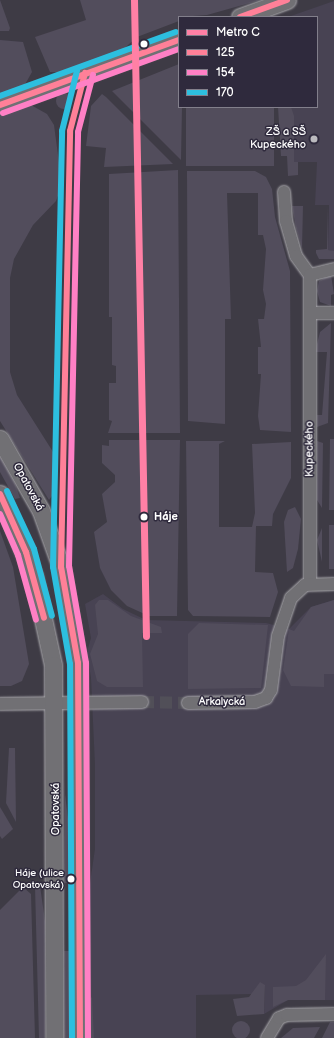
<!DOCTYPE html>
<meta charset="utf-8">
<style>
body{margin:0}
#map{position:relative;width:334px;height:1038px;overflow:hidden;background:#3e3b45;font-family:"Balsamiq Sans",sans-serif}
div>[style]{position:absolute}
.built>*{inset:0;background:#484353}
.green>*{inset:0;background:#524d5c;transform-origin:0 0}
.round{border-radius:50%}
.street-tunnel>*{height:12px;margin-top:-6px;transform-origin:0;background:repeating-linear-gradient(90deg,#514f58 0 12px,transparent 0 18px)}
.roads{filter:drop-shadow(0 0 1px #a8a7ab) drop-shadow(0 0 1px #a8a7ab)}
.street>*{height:12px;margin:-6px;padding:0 6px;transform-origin:6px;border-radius:6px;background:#717074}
.secondary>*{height:17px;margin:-8.5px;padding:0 8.5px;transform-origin:8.5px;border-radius:8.5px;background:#717074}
.bus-1>*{height:6px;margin:-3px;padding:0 3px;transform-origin:3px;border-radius:3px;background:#ff8098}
.bus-2>*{height:6px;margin:-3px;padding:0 3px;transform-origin:3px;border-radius:3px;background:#ff80c5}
.bus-3>*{height:6px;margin:-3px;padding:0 3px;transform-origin:3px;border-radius:3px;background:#2dbfdf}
.metro-1>*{height:7px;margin:-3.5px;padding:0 3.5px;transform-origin:3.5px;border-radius:3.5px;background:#ff80a5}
.dots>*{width:11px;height:11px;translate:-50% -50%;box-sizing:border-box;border:2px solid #2f2a3d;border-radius:50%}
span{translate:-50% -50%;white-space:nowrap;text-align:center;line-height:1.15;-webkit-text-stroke:3px #2f2a3d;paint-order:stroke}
.bus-label{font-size:10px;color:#fff}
.right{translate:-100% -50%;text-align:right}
.poi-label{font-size:11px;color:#fff}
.street-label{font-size:11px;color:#fff}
.stop-label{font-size:11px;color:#fff;font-weight:700}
.left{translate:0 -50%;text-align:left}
.legend{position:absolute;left:178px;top:16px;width:140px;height:92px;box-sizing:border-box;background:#2f2a3d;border:1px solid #827f8b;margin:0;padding:5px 7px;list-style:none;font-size:12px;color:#fff}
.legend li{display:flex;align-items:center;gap:8px;height:20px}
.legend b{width:20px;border:1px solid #827f8b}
</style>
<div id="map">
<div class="built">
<i style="clip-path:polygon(334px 1px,334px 251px,332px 251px,328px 250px,329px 205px,315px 205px,317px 162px,294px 162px,291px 107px,317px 107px,317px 17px,288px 17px)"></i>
<i style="clip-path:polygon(103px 594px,123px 609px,146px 620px,266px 623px,289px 629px,311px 607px,334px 600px,334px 1000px,288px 1000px,264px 1014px,265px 985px,259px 985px,253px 994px,196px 995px,196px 1038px,89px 1038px,89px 890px,95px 849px,95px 765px,91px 678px,87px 652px,91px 638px,85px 604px)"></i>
</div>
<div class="green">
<i style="clip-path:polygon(0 0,10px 28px,9px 31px,0 31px)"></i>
<i style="clip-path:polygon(80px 0,260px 0,207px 15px,179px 17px,179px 21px,137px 37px,118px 54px,64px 72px,50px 72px,35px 37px,86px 20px)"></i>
<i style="clip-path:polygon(0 40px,23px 42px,32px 72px,23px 88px,0 96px)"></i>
<i style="clip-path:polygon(179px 64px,179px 107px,182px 107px,181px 160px,112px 91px)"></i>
<i class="round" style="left:56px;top:93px;width:16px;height:16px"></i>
<i style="clip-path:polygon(102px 94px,106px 97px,173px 164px,104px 167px,106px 148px,86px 146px,91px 106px)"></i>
<i style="clip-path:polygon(31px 105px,47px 114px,54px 125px,62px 185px,56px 201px,33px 225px,14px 259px,10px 278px,10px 372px,17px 395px,55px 455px,54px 493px,49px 500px,0 421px,0 116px)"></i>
<i style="left:186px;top:107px;width:88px;height:59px"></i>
<i style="clip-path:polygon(278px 107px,291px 107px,294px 116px,294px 162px,298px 162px,298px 175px,288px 176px,287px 156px,281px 156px)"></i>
<i style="clip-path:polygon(178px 170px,180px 433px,108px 433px,112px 421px,109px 420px,109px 383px,116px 383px,116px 366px,112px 365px,112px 317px,109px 317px,109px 174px)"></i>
<i style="clip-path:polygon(187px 171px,255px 171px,266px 177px,272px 189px,275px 217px,290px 271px,291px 432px,260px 430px,258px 416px,261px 374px,258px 374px,258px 347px,261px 347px,258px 319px,264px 319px,266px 304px,263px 290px,266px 249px,263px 235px,258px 235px,258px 193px,227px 193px,231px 319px,225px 319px,225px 424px,188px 421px)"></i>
<i style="clip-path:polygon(327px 205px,328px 250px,334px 251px,334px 259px,319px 259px,316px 253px,316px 250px,327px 249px)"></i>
<i style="clip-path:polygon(292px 206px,303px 206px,302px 248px,296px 228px)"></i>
<i style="clip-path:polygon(331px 275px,334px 294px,331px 295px,331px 306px,320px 302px,317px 291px,319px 281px)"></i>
<i style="clip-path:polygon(331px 323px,328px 423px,317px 427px,317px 415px,322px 415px,327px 352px,316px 352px,317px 344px,320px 332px)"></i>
<i style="clip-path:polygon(330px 439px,334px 439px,334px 510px,329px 510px)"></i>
<i style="clip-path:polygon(109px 440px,180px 440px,177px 616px,149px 616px,127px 606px,111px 590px,100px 568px,94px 532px,107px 522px,102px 494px,115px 482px,115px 475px,102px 463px,102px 445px,109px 446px)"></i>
<i style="clip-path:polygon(186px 441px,225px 441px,219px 444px,219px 527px,252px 527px,255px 513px,252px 444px,291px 442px,291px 478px,273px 514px,272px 526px,256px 526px,255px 572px,273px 573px,278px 592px,270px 617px,193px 616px,188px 610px)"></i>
<i style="clip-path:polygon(317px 441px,323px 443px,322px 508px,317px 500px)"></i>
<i style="clip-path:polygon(0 457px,15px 484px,20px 498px,15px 499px,0 472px)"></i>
<i style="clip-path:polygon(295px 507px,301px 519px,298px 549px,293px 568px,287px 572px,284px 522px,288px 510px)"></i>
<i style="left:329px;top:525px;width:5px;height:44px"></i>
<i style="clip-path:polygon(322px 528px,322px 562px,317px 540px)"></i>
<i style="clip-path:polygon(0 531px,13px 567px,29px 664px,22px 681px,11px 686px,0 686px)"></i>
<i style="clip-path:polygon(99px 600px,108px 600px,131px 616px,161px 627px,162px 633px,142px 633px,143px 687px,107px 687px,97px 681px,90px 654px,98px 634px,95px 605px)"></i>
<i style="clip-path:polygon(334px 600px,334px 674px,324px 674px,324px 687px,291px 686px,283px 670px,289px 629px,294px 631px,311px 607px)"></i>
<i style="clip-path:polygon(199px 623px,268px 625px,261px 688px,188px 689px,188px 634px)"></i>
<i style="clip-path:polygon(9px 748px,15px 748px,16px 822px,6px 803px)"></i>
<i style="clip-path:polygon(65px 794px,71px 843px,71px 883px,64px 883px)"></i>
<i style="clip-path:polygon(0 807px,13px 829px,2px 839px,0 836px)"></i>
<i style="clip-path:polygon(35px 886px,40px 886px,45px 921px,45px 1038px,39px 1038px)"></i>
<i style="clip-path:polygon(23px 887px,31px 894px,35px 1038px,0 1038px,0 910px)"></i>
<i style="left:64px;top:951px;width:8px;height:87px"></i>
<i style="clip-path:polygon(326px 954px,325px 1000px,288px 1000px,273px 1007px,273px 987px,296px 986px,306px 980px)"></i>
<i style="clip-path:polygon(260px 982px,265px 985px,264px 1014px,237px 1016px,233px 999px,249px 997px)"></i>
<i style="clip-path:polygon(92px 997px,94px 1038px,89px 1038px,89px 1000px)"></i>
<i class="round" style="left:232px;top:1021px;width:18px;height:18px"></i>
<i style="clip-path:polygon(330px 1022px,334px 1022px,334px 1038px,322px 1038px)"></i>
<i style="clip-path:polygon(320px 1027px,314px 1038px,281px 1038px,293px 1028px)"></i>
</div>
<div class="street-tunnel">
<i style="left:142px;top:702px;width:46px;rotate:1.2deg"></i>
</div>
<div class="roads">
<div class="street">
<i style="left:284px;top:192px;width:29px;rotate:86deg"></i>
<i style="left:286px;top:221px;width:36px;rotate:74deg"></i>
<i style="left:296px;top:256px;width:24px;rotate:54deg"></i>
<i style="left:310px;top:275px;width:38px;rotate:90deg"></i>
<i style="left:310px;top:313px;width:24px"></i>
<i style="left:310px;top:275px;width:25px;rotate:-14deg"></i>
<i style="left:310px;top:313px;width:271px;rotate:90deg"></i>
<i style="left:188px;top:703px;width:67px;rotate:-0.9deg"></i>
<i style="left:255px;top:702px;width:12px;rotate:-20deg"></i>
<i style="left:266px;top:698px;width:9px;rotate:-58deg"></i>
<i style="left:271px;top:690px;width:54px;rotate:-82.6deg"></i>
<i style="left:278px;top:636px;width:40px;rotate:-71.1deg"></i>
<i style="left:291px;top:598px;width:19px;rotate:-43deg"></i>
<i style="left:305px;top:585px;width:29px;rotate:-2deg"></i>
<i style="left:0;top:704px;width:142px;rotate:-0.8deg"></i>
<i style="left:267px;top:1038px;width:23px;rotate:-59deg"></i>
<i style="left:279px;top:1018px;width:9px;rotate:-21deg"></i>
<i style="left:287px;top:1015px;width:47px;rotate:-1.2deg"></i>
</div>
<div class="secondary">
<i style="left:240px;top:17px;width:50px;rotate:-19.9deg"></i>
<i style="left:0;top:105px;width:190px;rotate:-20deg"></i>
<i style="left:0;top:439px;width:83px;rotate:60.3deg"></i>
<i style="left:41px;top:511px;width:59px;rotate:70.3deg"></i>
<i style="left:61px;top:567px;width:97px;rotate:80deg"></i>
<i style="left:78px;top:663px;width:375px;rotate:89.7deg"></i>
<i style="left:0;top:494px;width:90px;rotate:67.7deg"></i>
<i style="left:34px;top:577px;width:90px;rotate:77.8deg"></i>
<i style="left:53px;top:665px;width:373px;rotate:89.8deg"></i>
</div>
</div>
<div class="bus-1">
<i style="left:240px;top:17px;width:50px;rotate:-19.9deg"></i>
<i style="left:0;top:105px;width:190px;rotate:-20deg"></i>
<i style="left:0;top:494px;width:64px;rotate:65.9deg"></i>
<i style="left:26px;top:552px;width:68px;rotate:74.7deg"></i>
<i style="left:80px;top:1038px;width:375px;rotate:-90.3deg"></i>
<i style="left:78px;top:663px;width:97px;rotate:-100deg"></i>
<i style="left:61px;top:567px;width:436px;rotate:-88.8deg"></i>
<i style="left:70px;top:131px;width:60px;rotate:-75.5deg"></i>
</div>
<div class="bus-2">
<i style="left:3px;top:113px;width:187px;rotate:-20deg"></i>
<i style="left:0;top:514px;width:45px;rotate:66.3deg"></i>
<i style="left:18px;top:555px;width:67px;rotate:74.5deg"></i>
<i style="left:88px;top:1038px;width:375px;rotate:-90.3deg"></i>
<i style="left:86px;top:663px;width:98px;rotate:-99.9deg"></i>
<i style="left:69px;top:566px;width:434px;rotate:-88.8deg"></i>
<i style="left:78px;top:132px;width:59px;rotate:-75.3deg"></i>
</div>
<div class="bus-3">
<i style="left:0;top:96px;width:187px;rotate:-20deg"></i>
<i style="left:7px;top:491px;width:64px;rotate:65deg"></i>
<i style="left:34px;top:549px;width:69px;rotate:75deg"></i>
<i style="left:72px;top:1038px;width:374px;rotate:-90.3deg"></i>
<i style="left:70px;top:664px;width:98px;rotate:-99.9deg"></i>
<i style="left:53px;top:567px;width:436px;rotate:-88.8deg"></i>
<i style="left:62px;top:131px;width:62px;rotate:-76deg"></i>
</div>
<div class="metro-1">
<i style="left:134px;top:0;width:636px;rotate:88.92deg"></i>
</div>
<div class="dots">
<i style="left:144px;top:44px;background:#fff"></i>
<i style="left:314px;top:139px;background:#bbbabe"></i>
<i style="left:144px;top:517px;background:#fff"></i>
<i style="left:71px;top:879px;background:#fff"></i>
</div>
<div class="bus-label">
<span class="right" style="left:64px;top:879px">Háje (ulice<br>Opatovská)</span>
</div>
<div class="poi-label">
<span class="right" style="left:306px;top:139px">ZŠ a SŠ<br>Kupeckého</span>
</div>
<div class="street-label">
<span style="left:310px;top:449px;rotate:-90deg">Kupeckého</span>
<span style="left:28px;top:487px;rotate:62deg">Opatovská</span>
<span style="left:222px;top:702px">Arkalycká</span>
<span style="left:56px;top:809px;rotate:-90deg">Opatovská</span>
</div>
<div class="stop-label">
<span class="left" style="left:154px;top:517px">Háje</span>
</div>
<ul class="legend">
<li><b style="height:5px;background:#ff80a5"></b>Metro C</li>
<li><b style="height:5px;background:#ff8098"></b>125</li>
<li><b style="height:5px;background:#ff80c5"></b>154</li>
<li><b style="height:5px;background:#2dbfdf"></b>170</li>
</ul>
</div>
